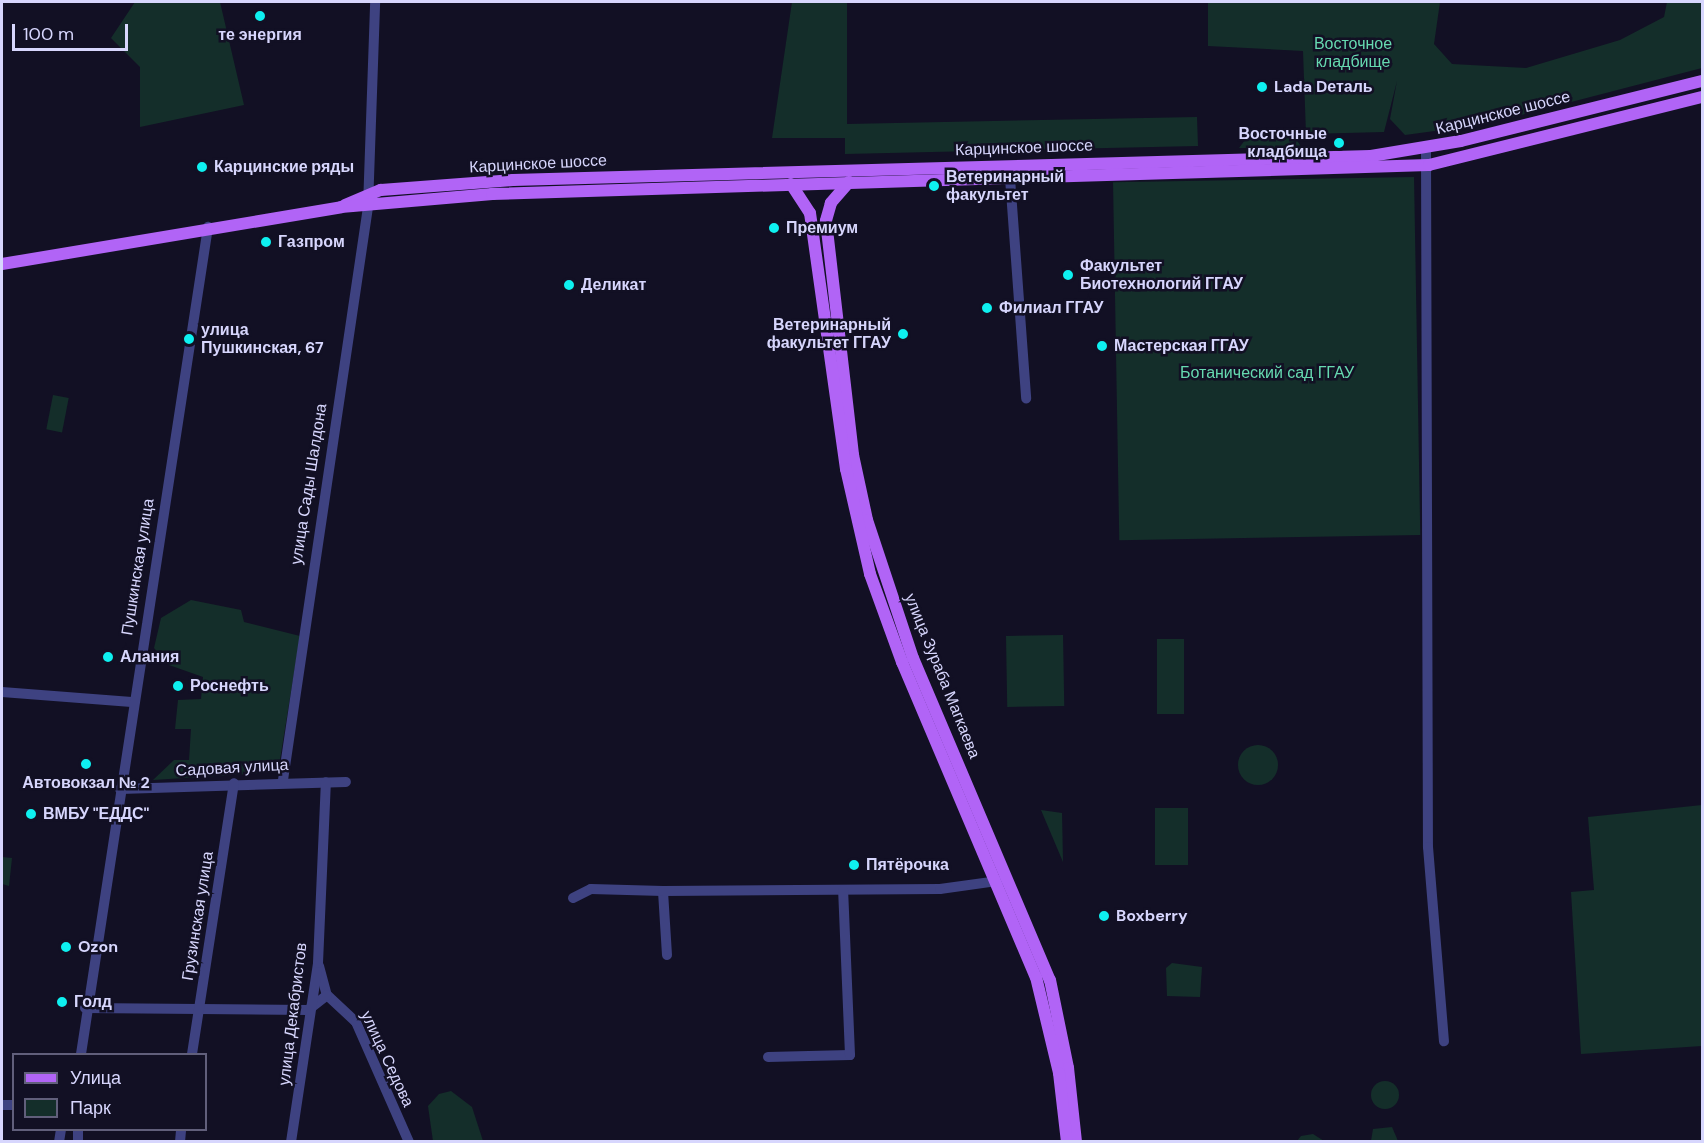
<!DOCTYPE html>
<meta charset="utf-8">
<style>
body{margin:0}
#map{position:relative;width:1704px;height:1143px;overflow:hidden;background:#121024;font-family:"DM Sans",sans-serif}
div>[style]{position:absolute}
.green>*{inset:0;background:#142e2a;transform-origin:0 0}
.round{border-radius:50%}
.minor>*{height:10px;margin:-5px;padding:0 5px;transform-origin:5px;border-radius:5px;background:#3e4281}
.major>*{height:12px;margin:-6px;padding:0 6px;transform-origin:6px;border-radius:6px;background:#b164f6}
.dots>*{width:16px;height:16px;translate:-50% -50%;box-sizing:border-box;border:3px solid #121024;border-radius:50%}
span{translate:-50% -50%;white-space:nowrap;text-align:center;line-height:1.15;-webkit-text-stroke:5px #121024;paint-order:stroke}
.poi-label{font-size:16px;color:#d7d6fd;font-weight:700}
.left{translate:0 -50%;text-align:left}
.right{translate:-100% -50%;text-align:right}
.park-label{font-size:16px;color:#66d9b0}
.street-label{font-size:16px;color:#d7d6fd}
.frame{position:absolute;inset:0;border:3px solid #d7d6fd;pointer-events:none}
.legend{position:absolute;left:12px;top:1053px;width:195px;height:78px;box-sizing:border-box;background:#121024;border:2px solid #615f7b;margin:0;padding:8px 10px;list-style:none;font-size:18px;color:#d7d6fd}
.legend li{display:flex;align-items:center;gap:12px;height:30px}
.legend b{width:30px;border:2px solid #615f7b}
.scale{position:absolute;left:12px;top:24px;width:116px;height:27px;box-sizing:border-box;border:3px solid #d7d6fd;border-top:0;padding-left:8px;font-size:18px;line-height:21px;white-space:nowrap;color:#d7d6fd;-webkit-text-stroke:4px #121024;paint-order:stroke}
</style>
<div id="map">
<div class="green">
<i style="clip-path:polygon(135px 2px,220px 2px,244px 105px,140px 127px,140px 67px,111px 38px)"></i>
<i style="clip-path:polygon(792px 2px,847px 2px,847px 124px,1197px 117px,1198px 146px,845px 154px,845px 138px,772px 138px)"></i>
<i style="clip-path:polygon(1208px 2px,1440px 2px,1434px 44px,1452px 64px,1526px 68px,1620px 40px,1664px 17px,1667px 2px,1702px 2px,1702px 68px,1486px 124px,1405px 135px,1390px 119px,1397px 81px,1384px 132px,1306px 134px,1303px 51px,1208px 46px)"></i>
<i style="clip-path:polygon(1248px 136px,1294px 136px,1302px 148px,1239px 148px)"></i>
<i style="left:1414px;top:177px;width:358px;height:301px;rotate:89deg"></i>
<i style="left:53px;top:395px;width:16px;height:35px;rotate:11deg"></i>
<i style="clip-path:polygon(191px 600px,241px 610px,244px 622px,300px 636px,278px 772px,153px 780px,174px 760px,189px 760px,191px 729px,175px 729px,178px 700px,201px 699px,203px 677px,169px 665px,154px 648px,161px 618px)"></i>
<i style="left:1063px;top:635px;width:71px;height:57px;rotate:89deg"></i>
<i style="left:1157px;top:639px;width:27px;height:75px"></i>
<i class="round" style="left:1238px;top:745px;width:40px;height:40px"></i>
<i style="clip-path:polygon(1702px 805px,1702px 1046px,1581px 1054px,1571px 892px,1594px 890px,1588px 817px)"></i>
<i style="left:1155px;top:808px;width:33px;height:57px"></i>
<i style="clip-path:polygon(1041px 810px,1062px 813px,1063px 862px)"></i>
<i style="clip-path:polygon(2px 857px,12px 858px,9px 886px,2px 884px)"></i>
<i style="clip-path:polygon(1172px 963px,1202px 967px,1200px 997px,1167px 996px,1166px 968px)"></i>
<i class="round" style="left:1371px;top:1081px;width:28px;height:28px"></i>
<i style="clip-path:polygon(451px 1091px,472px 1107px,483px 1141px,433px 1141px,428px 1106px,439px 1094px)"></i>
<i style="clip-path:polygon(1392px 1127px,1398px 1141px,1371px 1141px,1373px 1129px)"></i>
<i style="clip-path:polygon(1313px 1134px,1324px 1141px,1297px 1141px,1301px 1136px)"></i>
</div>
<div class="minor">
<i style="left:1426px;top:149px;width:698px;rotate:89.84deg"></i>
<i style="left:1428px;top:847px;width:195px;rotate:85.3deg"></i>
<i style="left:1010px;top:178px;width:221px;rotate:85.8deg"></i>
<i style="left:2px;top:692px;width:130px;rotate:4.4deg"></i>
<i style="left:283px;top:780px;width:579px;rotate:-81.56deg"></i>
<i style="left:368px;top:207px;width:205px;rotate:-88deg"></i>
<i style="left:120px;top:789px;width:226px;rotate:-1.8deg"></i>
<i style="left:573px;top:898px;width:20px;rotate:-27deg"></i>
<i style="left:591px;top:889px;width:72px;rotate:1.6deg"></i>
<i style="left:667px;top:955px;width:64px;rotate:-93.6deg"></i>
<i style="left:663px;top:891px;width:277px;rotate:-0.4deg"></i>
<i style="left:940px;top:889px;width:59px;rotate:-7.9deg"></i>
<i style="left:319px;top:966px;width:30px;rotate:75deg"></i>
<i style="left:327px;top:995px;width:40px;rotate:43deg"></i>
<i style="left:356px;top:1022px;width:131px;rotate:66.2deg"></i>
<i style="left:85px;top:1008px;width:223px;rotate:0.5deg"></i>
<i style="left:308px;top:1010px;width:24px;rotate:-38deg"></i>
<i style="left:81px;top:1054px;width:837px;rotate:-81.27deg"></i>
<i style="left:192px;top:1054px;width:274px;rotate:-81.2deg"></i>
<i style="left:768px;top:1057px;width:82px;rotate:-1.4deg"></i>
<i style="left:850px;top:1055px;width:165px;rotate:-92.4deg"></i>
<i style="left:2px;top:1105px;width:12px"></i>
<i style="left:78px;top:1130px;width:12px;rotate:90deg"></i>
<i style="left:59px;top:1142px;width:12px;rotate:-81deg"></i>
<i style="left:180px;top:1142px;width:12px;rotate:-85deg"></i>
<i style="left:291px;top:1142px;width:181px;rotate:-81.4deg"></i>
<i style="left:318px;top:963px;width:181px;rotate:-87.5deg"></i>
</div>
<div class="major">
<i style="left:849px;top:182px;width:28px;rotate:131deg"></i>
<i style="left:831px;top:203px;width:19px;rotate:106deg"></i>
<i style="left:826px;top:221px;width:236px;rotate:83.4deg"></i>
<i style="left:853px;top:455px;width:66px;rotate:77.8deg"></i>
<i style="left:867px;top:520px;width:145px;rotate:71.6deg"></i>
<i style="left:913px;top:658px;width:350px;rotate:67deg"></i>
<i style="left:1050px;top:980px;width:90px;rotate:78.4deg"></i>
<i style="left:1068px;top:1068px;width:74px;rotate:83.8deg"></i>
<i style="left:791px;top:184px;width:35px;rotate:57deg"></i>
<i style="left:810px;top:213px;width:259px;rotate:82deg"></i>
<i style="left:846px;top:469px;width:108px;rotate:77.1deg"></i>
<i style="left:870px;top:574px;width:94px;rotate:70deg"></i>
<i style="left:902px;top:662px;width:342px;rotate:67deg"></i>
<i style="left:1036px;top:977px;width:99px;rotate:76.5deg"></i>
<i style="left:1059px;top:1073px;width:69px;rotate:83.4deg"></i>
<i style="left:345px;top:205px;width:39px;rotate:-23deg"></i>
<i style="left:381px;top:190px;width:132px;rotate:-4.3deg"></i>
<i style="left:513px;top:180px;width:858px;rotate:-1.6deg"></i>
<i style="left:1371px;top:156px;width:91px;rotate:-9.5deg"></i>
<i style="left:1461px;top:141px;width:248px;rotate:-14deg"></i>
<i style="left:2px;top:264px;width:344px;rotate:-9.5deg"></i>
<i style="left:341px;top:207px;width:152px;rotate:-4.9deg"></i>
<i style="left:492px;top:194px;width:937px;rotate:-1.77deg"></i>
<i style="left:1429px;top:165px;width:281px;rotate:-14deg"></i>
</div>
<div class="dots">
<i style="left:260px;top:16px;background:#0ef0f0"></i>
<i style="left:1262px;top:87px;background:#0ef0f0"></i>
<i style="left:1339px;top:143px;background:#0ef0f0"></i>
<i style="left:202px;top:167px;background:#0ef0f0"></i>
<i style="left:934px;top:186px;background:#0ef0f0"></i>
<i style="left:774px;top:228px;background:#0ef0f0"></i>
<i style="left:266px;top:242px;background:#0ef0f0"></i>
<i style="left:1068px;top:275px;background:#0ef0f0"></i>
<i style="left:569px;top:285px;background:#0ef0f0"></i>
<i style="left:987px;top:308px;background:#0ef0f0"></i>
<i style="left:903px;top:334px;background:#0ef0f0"></i>
<i style="left:189px;top:339px;background:#0ef0f0"></i>
<i style="left:1102px;top:346px;background:#0ef0f0"></i>
<i style="left:108px;top:657px;background:#0ef0f0"></i>
<i style="left:178px;top:686px;background:#0ef0f0"></i>
<i style="left:86px;top:764px;background:#0ef0f0"></i>
<i style="left:31px;top:814px;background:#0ef0f0"></i>
<i style="left:854px;top:865px;background:#0ef0f0"></i>
<i style="left:1104px;top:916px;background:#0ef0f0"></i>
<i style="left:66px;top:947px;background:#0ef0f0"></i>
<i style="left:62px;top:1002px;background:#0ef0f0"></i>
</div>
<div class="poi-label">
<span style="left:260px;top:35px">те энергия</span>
<span class="left" style="left:1274px;top:87px">Lada Dеталь</span>
<span class="right" style="left:1327px;top:143px">Восточные<br>кладбища</span>
<span class="left" style="left:214px;top:167px">Карцинские ряды</span>
<span class="left" style="left:946px;top:186px">Ветеринарный<br>факультет</span>
<span class="left" style="left:786px;top:228px">Премиум</span>
<span class="left" style="left:278px;top:242px">Газпром</span>
<span class="left" style="left:1080px;top:275px">Факультет<br>Биотехнологий ГГАУ</span>
<span class="left" style="left:581px;top:285px">Деликат</span>
<span class="left" style="left:999px;top:308px">Филиал ГГАУ</span>
<span class="right" style="left:891px;top:334px">Ветеринарный<br>факультет ГГАУ</span>
<span class="left" style="left:201px;top:339px">улица<br>Пушкинская, 67</span>
<span class="left" style="left:1114px;top:346px">Мастерская ГГАУ</span>
<span class="left" style="left:120px;top:657px">Алания</span>
<span class="left" style="left:190px;top:686px">Роснефть</span>
<span style="left:86px;top:783px">Автовокзал № 2</span>
<span class="left" style="left:43px;top:814px">ВМБУ "ЕДДС"</span>
<span class="left" style="left:866px;top:865px">Пятёрочка</span>
<span class="left" style="left:1116px;top:916px">Boxberry</span>
<span class="left" style="left:78px;top:947px">Ozon</span>
<span class="left" style="left:74px;top:1002px">Голд</span>
</div>
<div class="park-label">
<span style="left:1353px;top:53px">Восточное<br>кладбище</span>
<span style="left:1267px;top:373px">Ботанический сад ГГАУ</span>
</div>
<div class="street-label">
<span style="left:1503px;top:113px;rotate:-14deg">Карцинское шоссе</span>
<span style="left:1024px;top:148px;rotate:-2deg">Карцинское шоссе</span>
<span style="left:538px;top:164px;rotate:-3deg">Карцинское шоссе</span>
<span style="left:309px;top:484px;rotate:-81deg">улица Сады Шалдона</span>
<span style="left:138px;top:567px;rotate:-81deg">Пушкинская улица</span>
<span style="left:942px;top:676px;rotate:68deg">улица Зураба Магкаева</span>
<span style="left:232px;top:768px;rotate:-3deg">Садовая улица</span>
<span style="left:198px;top:916px;rotate:-81deg">Грузинская улица</span>
<span style="left:293px;top:1014px;rotate:-83deg">улица Декабристов</span>
<span style="left:387px;top:1059px;rotate:65deg">улица Седова</span>
</div>
<div class="frame"></div>
<ul class="legend">
<li><b style="height:8px;background:#b164f6"></b>Улица</li>
<li><b style="height:16px;background:#142e2a"></b>Парк</li>
</ul>
<div class="scale">100 m</div>
</div>
